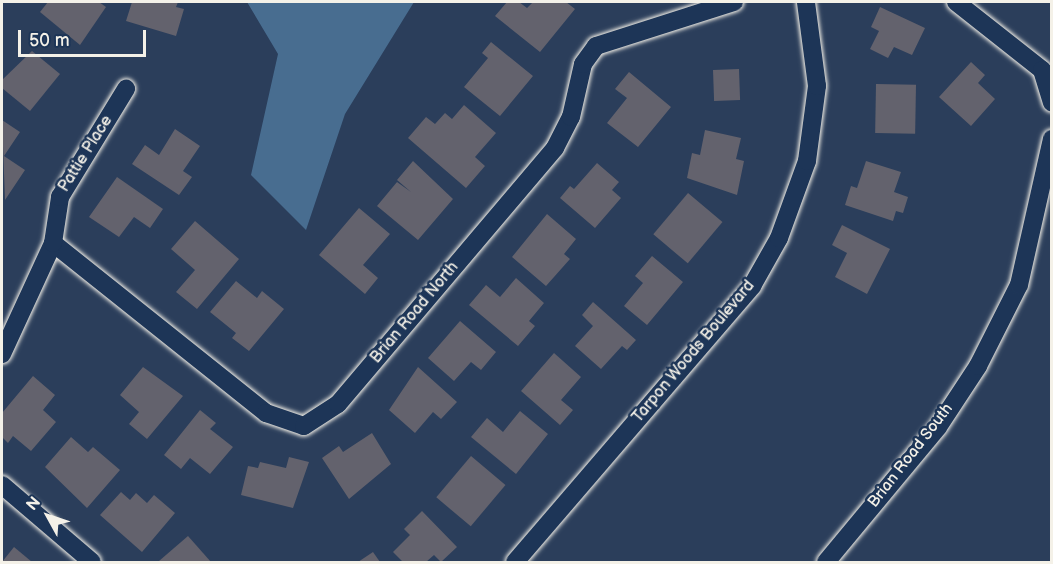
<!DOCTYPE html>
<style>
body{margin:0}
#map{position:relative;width:1053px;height:564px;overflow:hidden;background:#2b3e5b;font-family:"Balsamiq Sans",sans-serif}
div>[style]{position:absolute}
.water>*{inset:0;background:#486d90}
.building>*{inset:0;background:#63626d;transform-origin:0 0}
.roads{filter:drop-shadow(0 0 2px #f4f1e8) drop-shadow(0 0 2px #f4f1e8)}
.minor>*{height:18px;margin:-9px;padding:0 9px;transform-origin:9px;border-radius:9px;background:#1d3557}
span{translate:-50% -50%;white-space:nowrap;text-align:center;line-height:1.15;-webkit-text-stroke:5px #1d3557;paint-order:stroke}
.street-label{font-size:16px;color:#f4f1e8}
.frame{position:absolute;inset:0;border:3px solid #f4f1e8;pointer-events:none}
.north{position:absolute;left:18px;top:486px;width:60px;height:60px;-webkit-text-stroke:4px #1d3557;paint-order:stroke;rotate:310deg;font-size:16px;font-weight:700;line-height:24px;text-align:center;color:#f4f1e8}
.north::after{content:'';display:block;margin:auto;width:21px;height:27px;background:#f4f1e8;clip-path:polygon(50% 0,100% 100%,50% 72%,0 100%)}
.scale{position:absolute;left:18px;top:30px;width:128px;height:27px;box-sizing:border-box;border:3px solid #f4f1e8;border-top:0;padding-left:8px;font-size:18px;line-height:21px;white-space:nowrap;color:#f4f1e8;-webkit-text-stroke:4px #1d3557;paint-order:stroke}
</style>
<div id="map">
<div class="water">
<i style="clip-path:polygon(247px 2px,414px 2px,345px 114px,306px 230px,251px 175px,278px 54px)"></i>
</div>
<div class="building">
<i style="clip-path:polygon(48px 2px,99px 2px,106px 7px,80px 45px,40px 12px)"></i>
<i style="clip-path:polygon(132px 2px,178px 2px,176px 7px,184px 9px,176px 36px,126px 21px)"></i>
<i style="clip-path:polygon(507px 2px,519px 2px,527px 8px,533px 2px,566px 2px,575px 9px,540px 52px,495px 16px)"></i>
<i style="clip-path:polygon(880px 7px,925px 28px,912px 55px,894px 47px,888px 58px,870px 49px,879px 31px,871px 27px)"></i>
<i style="clip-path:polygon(491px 42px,533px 76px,500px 116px,464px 87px,488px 58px,482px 53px)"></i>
<i style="clip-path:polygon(32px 51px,60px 74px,30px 111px,2px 88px,2px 80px)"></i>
<i style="clip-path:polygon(971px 62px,985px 75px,978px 83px,995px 99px,971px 126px,939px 97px)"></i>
<i style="left:739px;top:69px;width:31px;height:26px;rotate:88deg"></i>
<i style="clip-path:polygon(629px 72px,671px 107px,638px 147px,607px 123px,627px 98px,615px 89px)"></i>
<i style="left:876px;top:84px;width:40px;height:49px;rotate:1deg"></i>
<i style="clip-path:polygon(464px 105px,496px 133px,475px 157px,485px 166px,466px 188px,408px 138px,426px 117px,435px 124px,445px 113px,452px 119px)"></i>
<i style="clip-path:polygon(2px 120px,20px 132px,4px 156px,25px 170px,5px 200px)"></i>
<i style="clip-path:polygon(175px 129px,200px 146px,183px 171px,192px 177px,179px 195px,132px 164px,145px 145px,159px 155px)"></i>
<i style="clip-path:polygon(705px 130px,741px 138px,736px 159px,744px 161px,737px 195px,687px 178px,692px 153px,700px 155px)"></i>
<i style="clip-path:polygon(413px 161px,453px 199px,418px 240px,377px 206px,397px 182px,411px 192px,397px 180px)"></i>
<i style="clip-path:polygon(866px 161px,901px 172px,894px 192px,908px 197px,903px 213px,896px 211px,893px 221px,845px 205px,851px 186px,857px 188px)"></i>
<i style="clip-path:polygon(597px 163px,619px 182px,612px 190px,621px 198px,595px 228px,560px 198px,570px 186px,574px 189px)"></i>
<i style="clip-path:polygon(117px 177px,163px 209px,150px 228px,134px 217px,119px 237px,89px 217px)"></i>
<i style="left:688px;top:193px;width:45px;height:54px;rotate:40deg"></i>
<i style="clip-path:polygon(359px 208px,390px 234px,363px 265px,378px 278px,365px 294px,319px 255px)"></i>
<i style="clip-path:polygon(547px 214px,576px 239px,564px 254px,570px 259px,546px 286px,512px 257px)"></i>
<i style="clip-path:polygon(195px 221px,239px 259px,197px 309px,176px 292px,195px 270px,171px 249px)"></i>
<i style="clip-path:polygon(842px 225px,890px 249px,867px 294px,835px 277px,847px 253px,832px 245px)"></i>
<i style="clip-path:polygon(652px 256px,683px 282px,647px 325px,624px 306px,643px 283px,635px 276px)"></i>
<i style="clip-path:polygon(516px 278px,544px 303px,529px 321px,535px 326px,518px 346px,469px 305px,486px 285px,500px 297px)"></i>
<i style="clip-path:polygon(236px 281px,257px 298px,262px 291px,284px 309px,249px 351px,232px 338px,236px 333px,210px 312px)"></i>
<i style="clip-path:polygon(593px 302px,636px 340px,627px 350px,622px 346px,601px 369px,575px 346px,593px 326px,582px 315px)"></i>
<i style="clip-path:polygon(460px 321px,496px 352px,481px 370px,471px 362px,454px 381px,428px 358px)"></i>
<i style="clip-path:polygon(554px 353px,581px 377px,561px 400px,573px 410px,560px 425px,521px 391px)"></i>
<i style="clip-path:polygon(143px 367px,183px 396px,147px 439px,129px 424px,139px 412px,120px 395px)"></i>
<i style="clip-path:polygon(418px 367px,457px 402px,441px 419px,433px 412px,415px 433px,389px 410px)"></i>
<i style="clip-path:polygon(33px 376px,55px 395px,43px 410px,56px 422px,31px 451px,13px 436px,8px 443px,2px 437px,2px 413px)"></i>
<i style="clip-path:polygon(200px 410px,216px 423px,210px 429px,233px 447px,210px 474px,190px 458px,181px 469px,164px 455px)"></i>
<i style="clip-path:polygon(520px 411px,548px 434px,516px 474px,471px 437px,487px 418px,503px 432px)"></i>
<i style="clip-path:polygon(372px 433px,391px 464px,349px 499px,322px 458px,339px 446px,343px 452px)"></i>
<i style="clip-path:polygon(71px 437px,88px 452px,93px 447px,120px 470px,87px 508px,45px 467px)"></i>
<i style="left:471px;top:456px;width:45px;height:54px;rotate:40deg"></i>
<i style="clip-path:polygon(289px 457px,309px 462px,293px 508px,241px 495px,248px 466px,258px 468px,260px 462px,286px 468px)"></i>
<i style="clip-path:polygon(121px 492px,130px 500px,136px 493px,147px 503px,154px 495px,175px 513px,142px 552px,100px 515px)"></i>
<i style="clip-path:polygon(422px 511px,457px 547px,441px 562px,434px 555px,426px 562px,403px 562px,393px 552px,410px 535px,404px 529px)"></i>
<i style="clip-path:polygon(188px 536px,211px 562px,160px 562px,159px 561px)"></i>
<i style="clip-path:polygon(14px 547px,32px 562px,2px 562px)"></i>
<i style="clip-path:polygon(373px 552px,380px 562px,358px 562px)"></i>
</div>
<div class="roads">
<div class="minor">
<i style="left:956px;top:2px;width:110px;rotate:38.3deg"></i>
<i style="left:1042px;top:70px;width:34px;rotate:73deg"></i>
<i style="left:53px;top:243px;width:273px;rotate:38.6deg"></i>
<i style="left:266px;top:413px;width:40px;rotate:18.9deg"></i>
<i style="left:304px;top:426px;width:40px;rotate:-32.9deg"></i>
<i style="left:338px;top:404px;width:336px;rotate:-49.7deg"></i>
<i style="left:555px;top:148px;width:35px;rotate:-63deg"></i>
<i style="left:571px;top:117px;width:54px;rotate:-77.2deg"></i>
<i style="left:583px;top:64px;width:22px;rotate:-54deg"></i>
<i style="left:596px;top:46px;width:145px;rotate:-17.7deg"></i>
<i style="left:2px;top:354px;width:122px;rotate:-65.3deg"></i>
<i style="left:53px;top:243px;width:47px;rotate:-81.3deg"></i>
<i style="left:60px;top:197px;width:127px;rotate:-58.6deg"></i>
<i style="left:2px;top:485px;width:118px;rotate:40.5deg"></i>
<i style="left:515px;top:562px;width:364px;rotate:-49.3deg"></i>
<i style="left:752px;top:286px;width:55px;rotate:-60.6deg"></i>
<i style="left:779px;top:238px;width:82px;rotate:-70deg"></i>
<i style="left:807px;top:161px;width:76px;rotate:-82.4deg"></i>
<i style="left:817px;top:86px;width:85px;rotate:-97.5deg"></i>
<i style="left:826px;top:562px;width:175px;rotate:-50.3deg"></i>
<i style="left:938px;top:427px;width:73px;rotate:-56.7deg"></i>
<i style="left:978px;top:366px;width:91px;rotate:-63.2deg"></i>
<i style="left:1019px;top:285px;width:150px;rotate:-77.3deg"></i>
</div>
</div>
<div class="street-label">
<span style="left:86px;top:154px;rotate:-58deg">Pattie Place</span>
<span style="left:415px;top:313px;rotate:-50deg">Brian Road North</span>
<span style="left:694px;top:352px;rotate:-50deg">Tarpon Woods Boulevard</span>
<span style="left:911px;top:456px;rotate:-52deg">Brian Road South</span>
</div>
<div class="frame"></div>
<div class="north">N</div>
<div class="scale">50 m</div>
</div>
